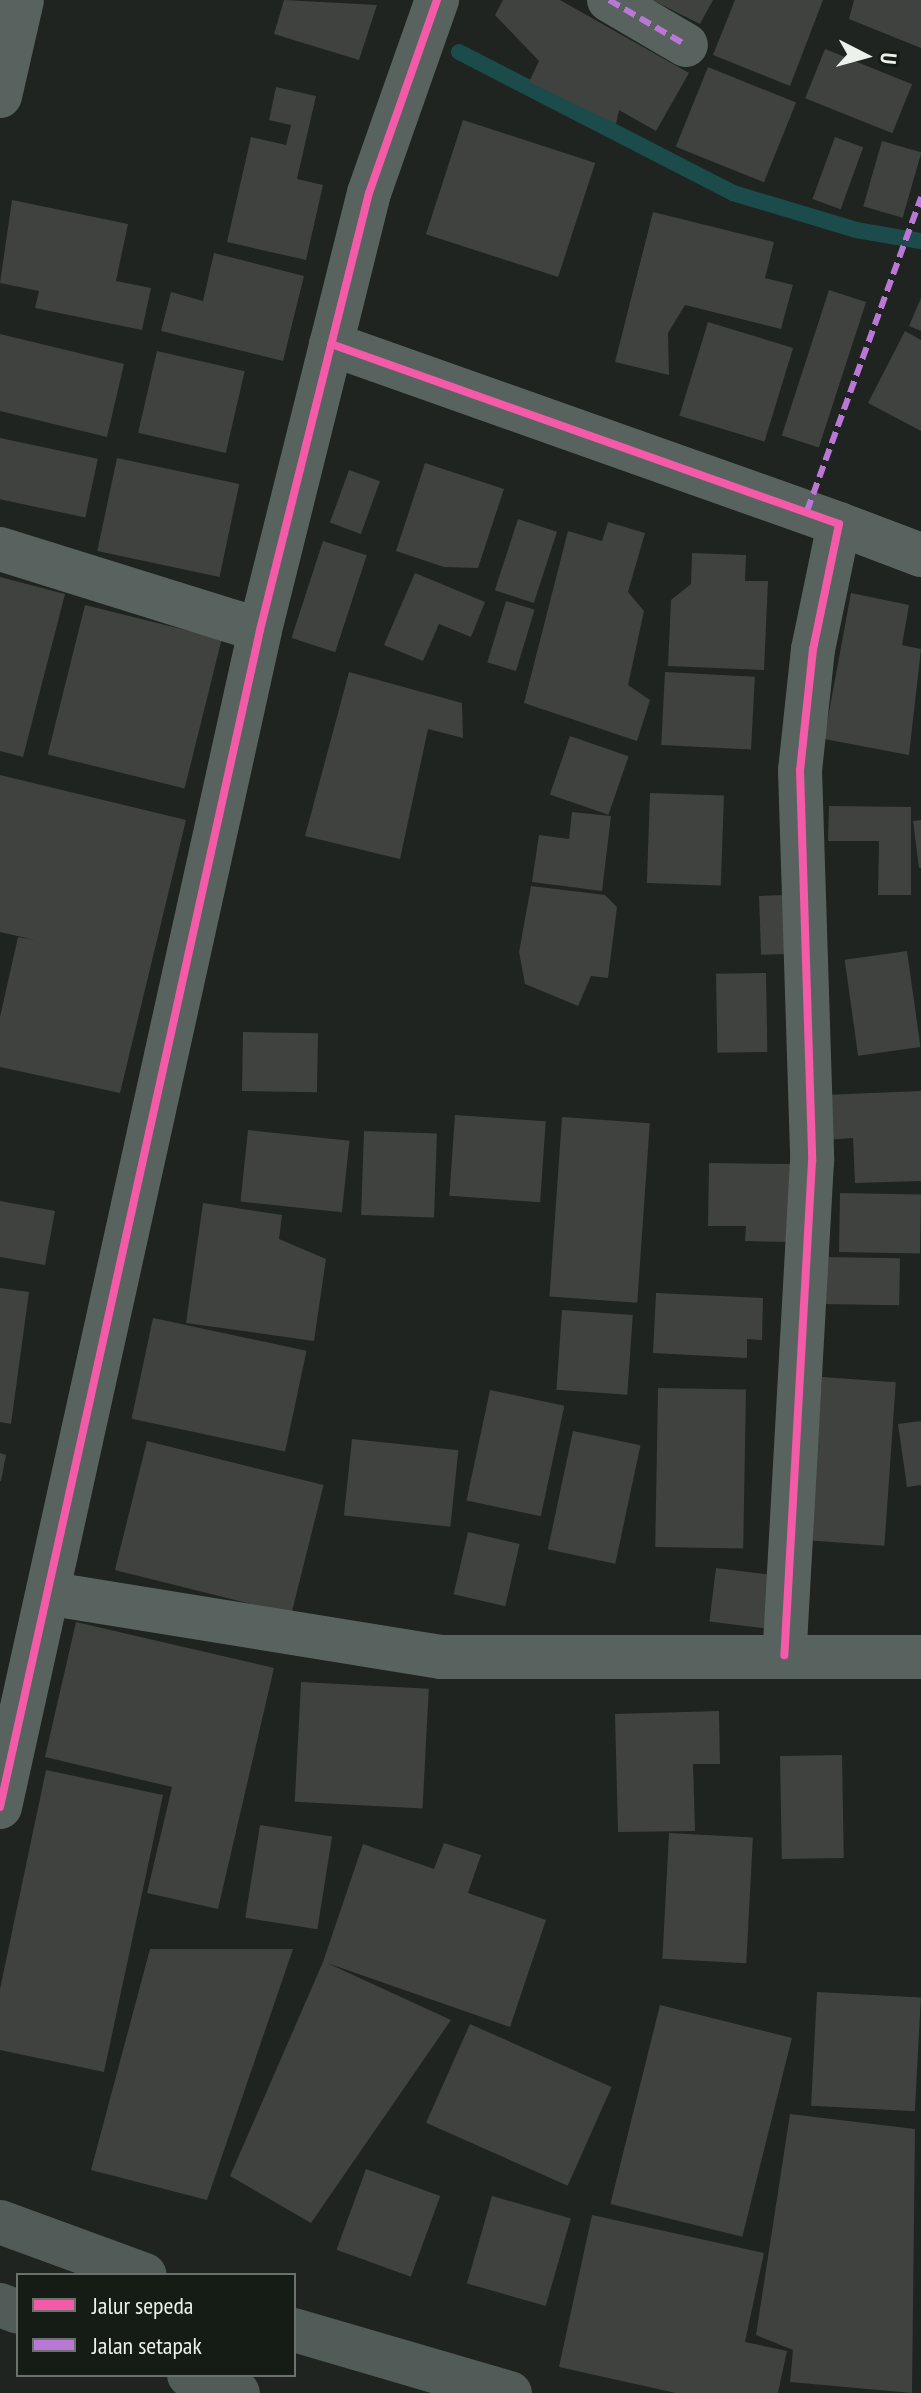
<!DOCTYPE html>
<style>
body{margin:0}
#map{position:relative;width:921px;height:2393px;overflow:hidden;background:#1f2420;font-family:"PT Sans Narrow",sans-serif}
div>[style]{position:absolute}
.stream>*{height:16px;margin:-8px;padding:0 8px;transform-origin:8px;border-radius:8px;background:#1b4c4b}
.building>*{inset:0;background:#3f423e;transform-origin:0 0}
.minor>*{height:44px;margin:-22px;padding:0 22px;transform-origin:22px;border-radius:22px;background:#58635f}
.tertiary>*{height:44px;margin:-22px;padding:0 22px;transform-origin:22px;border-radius:22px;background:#58635f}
.secondary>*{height:44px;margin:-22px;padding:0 22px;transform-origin:22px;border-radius:22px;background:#515b57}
.quiet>*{height:6px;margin-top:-3px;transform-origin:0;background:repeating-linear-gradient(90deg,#ba77d6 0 12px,transparent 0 18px)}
.cycleway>*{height:8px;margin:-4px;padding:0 4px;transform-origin:4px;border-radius:4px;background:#f35aa7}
span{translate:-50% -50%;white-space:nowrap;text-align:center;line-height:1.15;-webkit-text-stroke:7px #151c16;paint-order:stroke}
.legend{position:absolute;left:16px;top:2273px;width:280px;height:104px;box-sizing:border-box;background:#151c16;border:2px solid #6b716c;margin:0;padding:10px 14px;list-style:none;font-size:24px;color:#ecf1ec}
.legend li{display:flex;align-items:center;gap:16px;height:40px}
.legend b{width:40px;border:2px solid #6b716c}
.north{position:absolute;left:825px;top:16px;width:80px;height:80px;-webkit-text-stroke:6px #151c16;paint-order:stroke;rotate:96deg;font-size:22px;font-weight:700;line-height:32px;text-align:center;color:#ecf1ec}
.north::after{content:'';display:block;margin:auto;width:28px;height:36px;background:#ecf1ec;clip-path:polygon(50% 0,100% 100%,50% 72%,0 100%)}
</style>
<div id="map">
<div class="stream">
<i style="left:459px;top:52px;width:308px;rotate:27.2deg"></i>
<i style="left:733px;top:193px;width:128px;rotate:16.7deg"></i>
<i style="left:856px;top:230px;width:66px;rotate:9.6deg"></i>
</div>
<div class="building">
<i style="clip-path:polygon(284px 0,377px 5px,359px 60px,274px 34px)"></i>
<i style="clip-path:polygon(503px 0,560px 0,689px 73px,656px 131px,619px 110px,616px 124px,529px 82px,539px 61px,495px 15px)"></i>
<i style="clip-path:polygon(652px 0,713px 0,700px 24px)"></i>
<i style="clip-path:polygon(735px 0,823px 0,790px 86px,713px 55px)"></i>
<i style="clip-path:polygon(854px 0,921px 0,921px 48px,849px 19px)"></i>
<i style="left:825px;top:49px;width:94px;height:53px;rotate:22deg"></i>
<i style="left:708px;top:67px;width:95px;height:86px;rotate:22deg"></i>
<i style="clip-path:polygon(276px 87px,316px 96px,297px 179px,323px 185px,306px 260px,227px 242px,251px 137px,286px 145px,291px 125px,269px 120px)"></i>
<i style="left:463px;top:120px;width:139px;height:120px;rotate:18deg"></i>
<i style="left:835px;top:137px;width:30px;height:66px;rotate:20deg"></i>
<i style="left:882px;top:141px;width:41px;height:68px;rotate:16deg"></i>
<i style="clip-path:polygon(12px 200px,128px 224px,116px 281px,151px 288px,142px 330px,35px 308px,39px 291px,0 283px)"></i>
<i style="clip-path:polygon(653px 212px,774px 242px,765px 278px,793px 285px,781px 329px,685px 305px,668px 333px,669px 375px,615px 362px)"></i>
<i style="clip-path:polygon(214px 253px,304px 276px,283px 361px,161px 331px,171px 292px,203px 301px)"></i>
<i style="left:829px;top:290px;width:39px;height:153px;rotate:18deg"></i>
<i style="clip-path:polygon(921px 298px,921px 331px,909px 326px)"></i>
<i style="left:708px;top:322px;width:89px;height:98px;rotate:17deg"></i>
<i style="clip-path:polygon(905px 331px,921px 340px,921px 431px,868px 403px)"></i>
<i style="clip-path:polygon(0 334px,124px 364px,107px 437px,0 411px)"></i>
<i style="left:157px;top:351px;width:90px;height:84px;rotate:13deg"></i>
<i style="left:0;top:438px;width:100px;height:60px;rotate:12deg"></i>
<i style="left:117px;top:458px;width:125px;height:95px;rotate:12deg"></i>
<i style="clip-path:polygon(425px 463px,504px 489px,478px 568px,444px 567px,396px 551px)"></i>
<i style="left:349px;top:470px;width:33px;height:56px;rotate:20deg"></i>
<i style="left:518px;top:519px;width:41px;height:75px;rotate:18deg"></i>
<i style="clip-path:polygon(608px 522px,645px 533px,628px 592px,644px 611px,628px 685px,650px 700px,637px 741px,524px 703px,568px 531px,602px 541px)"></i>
<i style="left:323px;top:541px;width:46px;height:102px;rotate:18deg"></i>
<i style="clip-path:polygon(692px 553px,746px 555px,745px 581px,768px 581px,764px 670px,668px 666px,671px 600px,691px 584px)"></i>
<i style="clip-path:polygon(415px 573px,485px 602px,471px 637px,439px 624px,423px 661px,384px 645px)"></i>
<i style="clip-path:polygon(0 577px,65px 594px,23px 757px,0 751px)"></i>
<i style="clip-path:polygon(851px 593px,909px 605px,902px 645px,921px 649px,909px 755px,824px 739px)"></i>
<i style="left:506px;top:601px;width:30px;height:64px;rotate:17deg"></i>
<i style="left:85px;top:605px;width:141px;height:154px;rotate:14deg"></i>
<i style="clip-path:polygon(349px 672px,462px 703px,463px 738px,428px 729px,400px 859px,305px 836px)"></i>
<i style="left:665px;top:672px;width:90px;height:73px;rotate:3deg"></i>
<i style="left:570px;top:736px;width:62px;height:62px;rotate:19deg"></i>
<i style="clip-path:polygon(0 775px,186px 820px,120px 1093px,0 1067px,0 1017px,18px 937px,35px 940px,0 932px)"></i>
<i style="left:650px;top:793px;width:74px;height:90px;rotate:2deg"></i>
<i style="clip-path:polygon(829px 806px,911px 807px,911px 895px,878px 895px,879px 841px,828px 841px)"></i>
<i style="clip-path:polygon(572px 812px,611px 816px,602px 891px,532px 882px,539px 835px,569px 839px)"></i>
<i style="clip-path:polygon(921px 820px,921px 868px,919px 868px,913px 821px)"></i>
<i style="clip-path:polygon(531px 886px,605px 895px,617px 907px,608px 978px,591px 976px,578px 1006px,525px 984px,519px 952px)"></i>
<i style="left:784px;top:895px;width:59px;height:25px;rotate:88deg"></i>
<i style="left:907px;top:951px;width:97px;height:63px;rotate:82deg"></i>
<i style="left:766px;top:973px;width:79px;height:50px;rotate:89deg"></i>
<i style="left:243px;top:1032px;width:75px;height:59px;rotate:1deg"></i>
<i style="clip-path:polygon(921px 1091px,921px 1181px,855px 1183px,853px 1138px,826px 1140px,824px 1095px)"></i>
<i style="left:455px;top:1115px;width:91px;height:81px;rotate:4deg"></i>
<i style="left:562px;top:1117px;width:88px;height:180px;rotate:4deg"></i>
<i style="left:248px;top:1130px;width:102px;height:72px;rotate:6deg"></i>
<i style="left:364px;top:1131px;width:73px;height:84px;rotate:2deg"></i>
<i style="clip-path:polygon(709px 1163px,790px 1164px,790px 1242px,745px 1241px,746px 1226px,708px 1226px)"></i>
<i style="left:840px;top:1193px;width:81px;height:59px;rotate:1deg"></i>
<i style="clip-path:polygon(0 1201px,55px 1211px,45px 1265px,0 1257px)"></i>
<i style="clip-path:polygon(203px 1203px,282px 1215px,279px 1239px,326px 1259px,314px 1341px,186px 1323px)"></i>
<i style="left:822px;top:1257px;width:78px;height:47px;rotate:1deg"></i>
<i style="clip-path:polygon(0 1288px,29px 1292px,11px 1424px,0 1422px)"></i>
<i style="clip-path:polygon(656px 1293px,763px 1298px,762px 1340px,747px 1339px,747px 1358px,653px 1353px)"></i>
<i style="left:562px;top:1310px;width:71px;height:80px;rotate:4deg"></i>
<i style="left:153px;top:1318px;width:157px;height:103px;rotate:12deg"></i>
<i style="left:822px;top:1377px;width:74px;height:164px;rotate:4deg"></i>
<i style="left:658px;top:1388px;width:88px;height:159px;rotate:1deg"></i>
<i style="left:490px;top:1390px;width:76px;height:113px;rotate:12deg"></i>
<i style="clip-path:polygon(921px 1421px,921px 1485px,907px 1487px,898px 1424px)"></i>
<i style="left:573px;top:1431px;width:69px;height:121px;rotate:12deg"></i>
<i style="left:352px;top:1439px;width:107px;height:77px;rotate:6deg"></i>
<i style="left:147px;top:1441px;width:182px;height:133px;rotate:14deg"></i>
<i style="clip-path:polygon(0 1453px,6px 1455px,1px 1481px,0 1481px)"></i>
<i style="left:468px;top:1532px;width:53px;height:64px;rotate:13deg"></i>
<i style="left:716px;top:1568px;width:55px;height:54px;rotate:7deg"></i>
<i style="clip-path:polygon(76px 1622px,274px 1668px,218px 1909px,147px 1893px,172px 1787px,45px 1757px)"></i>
<i style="left:301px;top:1682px;width:128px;height:120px;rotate:3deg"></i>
<i style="clip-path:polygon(719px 1711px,720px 1764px,693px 1764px,695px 1831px,618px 1832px,615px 1714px)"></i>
<i style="left:842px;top:1755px;width:103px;height:62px;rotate:89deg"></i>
<i style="clip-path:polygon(46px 1770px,163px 1795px,104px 2072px,0 2050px,0 1989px)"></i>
<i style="left:260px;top:1825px;width:73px;height:94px;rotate:9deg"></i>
<i style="left:669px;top:1833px;width:84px;height:126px;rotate:3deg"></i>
<i style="clip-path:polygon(444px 1843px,481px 1855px,468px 1893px,546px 1920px,510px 2027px,327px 1963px,451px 2020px,311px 2223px,230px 2176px,323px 1962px,363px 1844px,434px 1869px)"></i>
<i style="clip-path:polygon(150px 1949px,293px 1949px,207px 2200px,91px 2170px)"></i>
<i style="left:817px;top:1992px;width:104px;height:114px;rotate:3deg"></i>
<i style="left:660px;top:2005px;width:136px;height:205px;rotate:14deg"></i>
<i style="left:470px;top:2024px;width:155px;height:108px;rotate:24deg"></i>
<i style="clip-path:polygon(790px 2114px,915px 2129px,912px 2393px,790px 2382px,793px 2350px,756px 2335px)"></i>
<i style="left:366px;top:2169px;width:79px;height:86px;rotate:20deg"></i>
<i style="left:492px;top:2196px;width:82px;height:91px;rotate:16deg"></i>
<i style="clip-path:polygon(592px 2215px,764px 2253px,745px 2342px,787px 2351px,778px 2393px,676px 2393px,559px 2367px)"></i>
</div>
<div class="minor">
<i style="left:609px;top:0;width:89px;rotate:30.3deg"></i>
<i style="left:0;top:96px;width:98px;rotate:-77.1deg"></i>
<i style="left:331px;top:344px;width:539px;rotate:19.51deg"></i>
<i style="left:839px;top:524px;width:128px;rotate:101.7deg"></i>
<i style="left:813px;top:649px;width:122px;rotate:96.1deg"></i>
<i style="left:800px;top:770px;width:391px;rotate:88.2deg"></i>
<i style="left:812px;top:1161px;width:495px;rotate:93.2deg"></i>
<i style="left:839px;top:524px;width:88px;rotate:20.7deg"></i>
<i style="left:0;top:549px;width:272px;rotate:17.3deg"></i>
<i style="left:52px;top:1594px;width:394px;rotate:9.2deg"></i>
<i style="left:441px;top:1657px;width:480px"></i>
</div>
<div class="tertiary">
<i style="left:0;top:1807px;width:1205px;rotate:-77.54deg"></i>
<i style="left:260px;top:630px;width:450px;rotate:-76deg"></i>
<i style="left:369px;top:193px;width:205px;rotate:-70.6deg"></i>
</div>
<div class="secondary">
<i style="left:0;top:2222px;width:154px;rotate:20.1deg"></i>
<i style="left:0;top:2305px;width:19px;rotate:21deg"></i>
<i style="left:294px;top:2330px;width:225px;rotate:16.3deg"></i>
<i style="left:189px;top:2375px;width:52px;rotate:20.2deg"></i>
</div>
<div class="quiet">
<i style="left:609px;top:0;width:89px;rotate:30.3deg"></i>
<i style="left:807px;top:511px;width:334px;rotate:-70deg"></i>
</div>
<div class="cycleway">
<i style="left:331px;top:344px;width:539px;rotate:19.51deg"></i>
<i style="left:839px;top:524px;width:128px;rotate:101.7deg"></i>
<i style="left:813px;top:649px;width:122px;rotate:96.1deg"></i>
<i style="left:800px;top:770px;width:391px;rotate:88.2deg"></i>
<i style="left:812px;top:1161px;width:495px;rotate:93.2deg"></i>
<i style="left:0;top:1807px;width:1205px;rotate:-77.54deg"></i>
<i style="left:260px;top:630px;width:450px;rotate:-76deg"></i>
<i style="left:369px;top:193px;width:205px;rotate:-70.6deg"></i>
</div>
<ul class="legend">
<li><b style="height:10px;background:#f35aa7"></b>Jalur sepeda</li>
<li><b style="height:10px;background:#ba77d6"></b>Jalan setapak</li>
</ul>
<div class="north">U</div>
</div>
